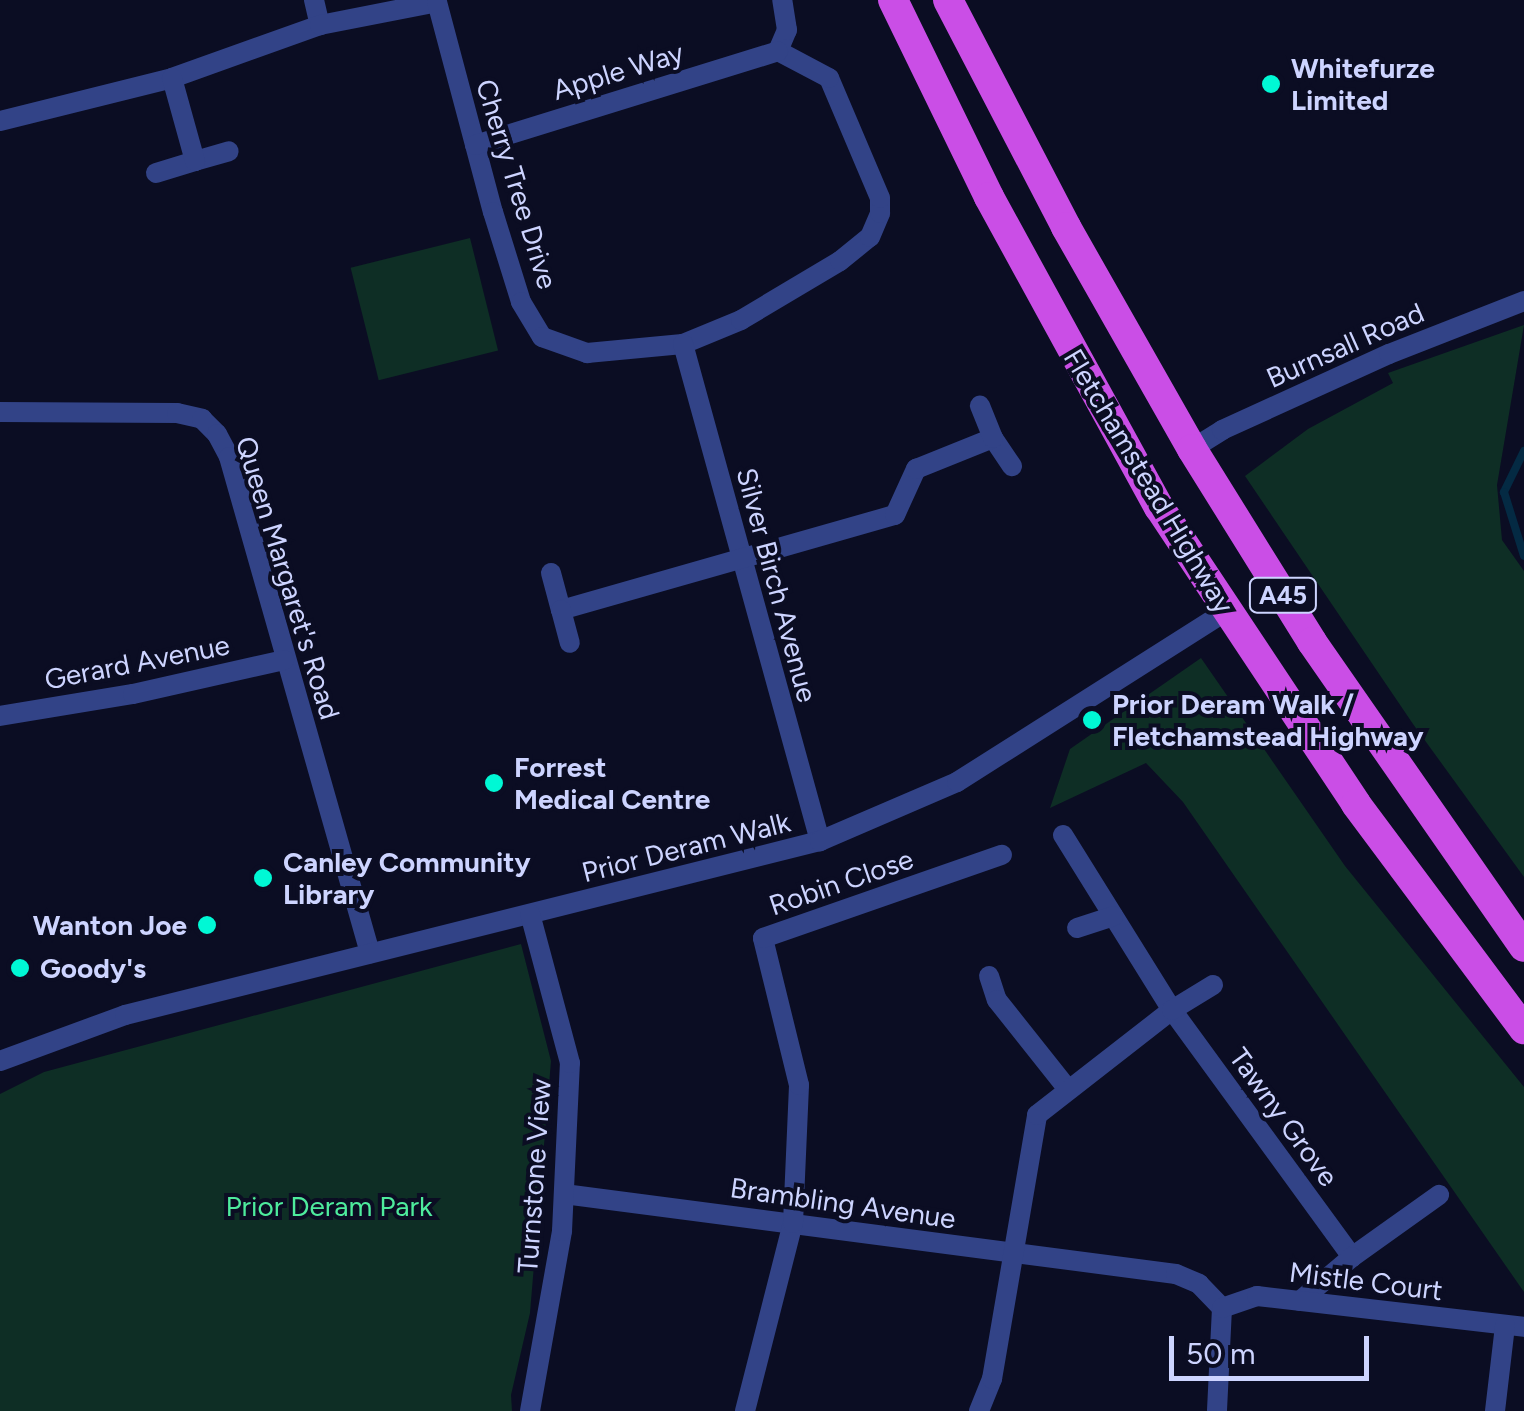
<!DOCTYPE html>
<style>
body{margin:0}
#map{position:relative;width:1524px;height:1411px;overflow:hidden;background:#0b0d23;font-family:Figtree,sans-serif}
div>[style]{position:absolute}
.green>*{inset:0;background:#0e2e25;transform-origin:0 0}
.stream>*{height:8px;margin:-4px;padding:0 4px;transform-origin:4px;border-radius:4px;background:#042a43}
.minor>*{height:20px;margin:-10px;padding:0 10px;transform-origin:10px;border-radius:10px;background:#324387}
.trunk>*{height:30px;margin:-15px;padding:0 15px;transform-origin:15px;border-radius:15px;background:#ca4ee6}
.dots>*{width:28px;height:28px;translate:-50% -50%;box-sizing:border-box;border:5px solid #0b0d23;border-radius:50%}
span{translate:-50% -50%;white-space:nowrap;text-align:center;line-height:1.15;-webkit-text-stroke:8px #0b0d23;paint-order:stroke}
.shield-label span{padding:2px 8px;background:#0b0d23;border:2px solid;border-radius:8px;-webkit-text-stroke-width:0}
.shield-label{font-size:25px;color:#cdd4ff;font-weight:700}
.poi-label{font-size:28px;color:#cdd4ff;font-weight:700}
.left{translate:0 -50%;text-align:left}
.right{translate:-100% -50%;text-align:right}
.street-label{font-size:28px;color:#cdd4ff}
.park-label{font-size:28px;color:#4eeb9d}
.scale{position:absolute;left:1169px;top:1336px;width:200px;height:45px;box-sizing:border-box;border:5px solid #cdd4ff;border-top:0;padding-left:12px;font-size:30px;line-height:35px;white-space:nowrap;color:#cdd4ff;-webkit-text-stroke:8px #0b0d23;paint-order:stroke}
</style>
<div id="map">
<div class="green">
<i style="left:470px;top:238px;width:116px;height:123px;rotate:76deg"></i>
<i style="clip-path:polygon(1524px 325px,1497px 485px,1502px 540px,1524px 571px,1524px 877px,1413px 724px,1245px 476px,1308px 429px,1393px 383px,1388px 373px)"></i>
<i style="clip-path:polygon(1201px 658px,1345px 866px,1524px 1087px,1524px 1292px,1183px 802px,1146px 763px,1050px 808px,1070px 749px)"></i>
<i style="clip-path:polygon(521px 944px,551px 1061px,530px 1313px,511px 1395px,512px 1411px,0 1411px,0 1094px,44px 1072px)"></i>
</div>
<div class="stream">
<i style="left:1524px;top:451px;width:46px;rotate:116deg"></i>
<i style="left:1504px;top:492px;width:67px;rotate:72.6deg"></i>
</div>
<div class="minor">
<i style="left:314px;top:0;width:26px;rotate:77deg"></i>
<i style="left:0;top:121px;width:177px;rotate:-14deg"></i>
<i style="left:172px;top:78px;width:157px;rotate:-19.7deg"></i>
<i style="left:320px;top:25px;width:119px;rotate:-11.1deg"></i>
<i style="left:437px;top:2px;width:217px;rotate:75.1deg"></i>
<i style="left:493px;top:212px;width:94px;rotate:72.7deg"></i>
<i style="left:521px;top:302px;width:41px;rotate:59deg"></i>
<i style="left:542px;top:337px;width:48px;rotate:19.6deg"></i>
<i style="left:587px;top:353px;width:96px;rotate:-5.4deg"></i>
<i style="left:683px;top:344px;width:63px;rotate:-22.5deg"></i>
<i style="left:741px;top:320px;width:115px;rotate:-30.8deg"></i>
<i style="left:840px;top:261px;width:38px;rotate:-39deg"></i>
<i style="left:870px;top:237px;width:26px;rotate:-67deg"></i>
<i style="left:880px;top:213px;width:15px;rotate:-90deg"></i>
<i style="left:880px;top:198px;width:130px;rotate:-113deg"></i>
<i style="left:829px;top:78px;width:58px;rotate:-152.1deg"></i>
<i style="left:778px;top:51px;width:23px;rotate:-67deg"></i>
<i style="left:787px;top:30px;width:30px;rotate:-99deg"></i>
<i style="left:475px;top:145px;width:317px;rotate:-17.2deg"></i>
<i style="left:195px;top:161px;width:35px;rotate:-16deg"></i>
<i style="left:156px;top:173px;width:41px;rotate:-17.1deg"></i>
<i style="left:195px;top:161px;width:86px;rotate:-105.5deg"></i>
<i style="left:683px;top:344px;width:516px;rotate:74.59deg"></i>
<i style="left:0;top:412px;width:177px;rotate:0.3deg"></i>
<i style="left:177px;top:413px;width:26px;rotate:13deg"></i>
<i style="left:202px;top:419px;width:21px;rotate:45deg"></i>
<i style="left:217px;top:434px;width:26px;rotate:62deg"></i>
<i style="left:229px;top:457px;width:516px;rotate:74.13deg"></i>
<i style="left:993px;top:438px;width:34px;rotate:56deg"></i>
<i style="left:1192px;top:449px;width:36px;rotate:-32deg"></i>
<i style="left:1222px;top:430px;width:183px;rotate:-24.5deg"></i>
<i style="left:1389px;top:354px;width:145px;rotate:-21.4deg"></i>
<i style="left:551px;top:573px;width:38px;rotate:75deg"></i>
<i style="left:561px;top:610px;width:347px;rotate:-15.9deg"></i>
<i style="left:895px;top:515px;width:51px;rotate:-65.5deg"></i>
<i style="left:916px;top:469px;width:83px;rotate:-21.9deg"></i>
<i style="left:993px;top:438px;width:35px;rotate:-112deg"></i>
<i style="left:561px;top:610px;width:34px;rotate:75deg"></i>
<i style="left:0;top:716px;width:135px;rotate:-9.4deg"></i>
<i style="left:133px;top:694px;width:155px;rotate:-12.7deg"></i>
<i style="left:1063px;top:835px;width:206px;rotate:58.1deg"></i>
<i style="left:1172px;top:1010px;width:306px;rotate:53.9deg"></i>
<i style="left:1352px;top:1257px;width:107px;rotate:-35.5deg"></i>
<i style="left:1077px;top:928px;width:38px;rotate:-18deg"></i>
<i style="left:989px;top:976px;width:25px;rotate:72deg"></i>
<i style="left:997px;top:1000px;width:112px;rotate:51.5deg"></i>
<i style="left:0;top:1061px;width:133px;rotate:-20.2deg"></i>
<i style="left:125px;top:1015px;width:716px;rotate:-14.06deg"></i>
<i style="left:820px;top:841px;width:149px;rotate:-23.3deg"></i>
<i style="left:957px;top:782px;width:317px;rotate:-32.4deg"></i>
<i style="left:564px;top:1194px;width:617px;rotate:7.45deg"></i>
<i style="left:1176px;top:1274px;width:25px;rotate:23deg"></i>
<i style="left:1199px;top:1284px;width:33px;rotate:46deg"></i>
<i style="left:1222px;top:1308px;width:103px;rotate:92.8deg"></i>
<i style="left:1300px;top:1301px;width:68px;rotate:-40.2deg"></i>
<i style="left:1222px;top:1308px;width:37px;rotate:-19deg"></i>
<i style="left:1257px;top:1296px;width:269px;rotate:6.6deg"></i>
<i style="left:530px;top:1411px;width:183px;rotate:-79.9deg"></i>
<i style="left:562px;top:1231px;width:168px;rotate:-87.3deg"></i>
<i style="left:570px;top:1063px;width:154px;rotate:-105deg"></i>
<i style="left:745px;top:1411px;width:194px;rotate:-75.7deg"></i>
<i style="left:793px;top:1223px;width:138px;rotate:-87.5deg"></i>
<i style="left:799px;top:1085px;width:151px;rotate:-103.8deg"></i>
<i style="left:763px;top:938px;width:253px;rotate:-19.2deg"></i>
<i style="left:979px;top:1411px;width:35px;rotate:-68deg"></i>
<i style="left:992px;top:1379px;width:268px;rotate:-80.3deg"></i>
<i style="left:1037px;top:1115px;width:171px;rotate:-37.9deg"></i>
<i style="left:1172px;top:1010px;width:48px;rotate:-31.4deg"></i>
<i style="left:1495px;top:1411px;width:86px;rotate:-83.3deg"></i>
</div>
<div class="trunk">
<i style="left:893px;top:0;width:219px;rotate:64deg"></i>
<i style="left:989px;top:197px;width:354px;rotate:61.3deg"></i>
<i style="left:1159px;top:507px;width:356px;rotate:56.4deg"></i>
<i style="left:1356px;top:804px;width:281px;rotate:53.3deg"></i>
<i style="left:948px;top:0;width:256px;rotate:62.5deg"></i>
<i style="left:1066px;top:227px;width:255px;rotate:60.4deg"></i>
<i style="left:1192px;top:449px;width:227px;rotate:58.1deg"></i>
<i style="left:1312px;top:642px;width:371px;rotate:55.2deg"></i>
</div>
<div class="dots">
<i style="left:1271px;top:84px;background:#00f8d5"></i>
<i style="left:1092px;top:720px;background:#00f8d5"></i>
<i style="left:494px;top:783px;background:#00f8d5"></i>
<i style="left:263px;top:878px;background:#00f8d5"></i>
<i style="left:207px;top:925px;background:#00f8d5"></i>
<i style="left:20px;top:968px;background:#00f8d5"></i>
</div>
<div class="shield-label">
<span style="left:1283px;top:595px">A45</span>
</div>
<div class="poi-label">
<span class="left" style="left:1291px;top:84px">Whitefurze<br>Limited</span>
<span class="left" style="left:1112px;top:720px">Prior Deram Walk /<br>Fletchamstead Highway</span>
<span class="left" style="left:514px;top:783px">Forrest<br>Medical Centre</span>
<span class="left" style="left:283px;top:878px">Canley Community<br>Library</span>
<span class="right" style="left:187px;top:925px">Wanton Joe</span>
<span class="left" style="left:40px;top:968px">Goody's</span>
</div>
<div class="street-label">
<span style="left:618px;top:71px;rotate:-17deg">Apple Way</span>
<span style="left:517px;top:184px;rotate:73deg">Cherry Tree Drive</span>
<span style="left:1345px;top:345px;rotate:-24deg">Burnsall Road</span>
<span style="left:1149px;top:481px;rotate:59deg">Fletchamstead Highway</span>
<span style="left:288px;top:578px;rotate:73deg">Queen Margaret's Road</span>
<span style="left:777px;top:585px;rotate:75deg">Silver Birch Avenue</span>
<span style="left:137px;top:662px;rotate:-11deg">Gerard Avenue</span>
<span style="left:686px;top:847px;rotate:-14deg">Prior Deram Walk</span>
<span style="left:841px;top:882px;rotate:-19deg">Robin Close</span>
<span style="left:1284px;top:1117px;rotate:54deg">Tawny Grove</span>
<span style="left:534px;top:1176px;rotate:-86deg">Turnstone View</span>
<span style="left:843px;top:1203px;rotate:8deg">Brambling Avenue</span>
<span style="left:1366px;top:1281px;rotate:7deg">Mistle Court</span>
</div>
<div class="park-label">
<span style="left:329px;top:1206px">Prior Deram Park</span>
</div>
<div class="scale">50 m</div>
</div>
